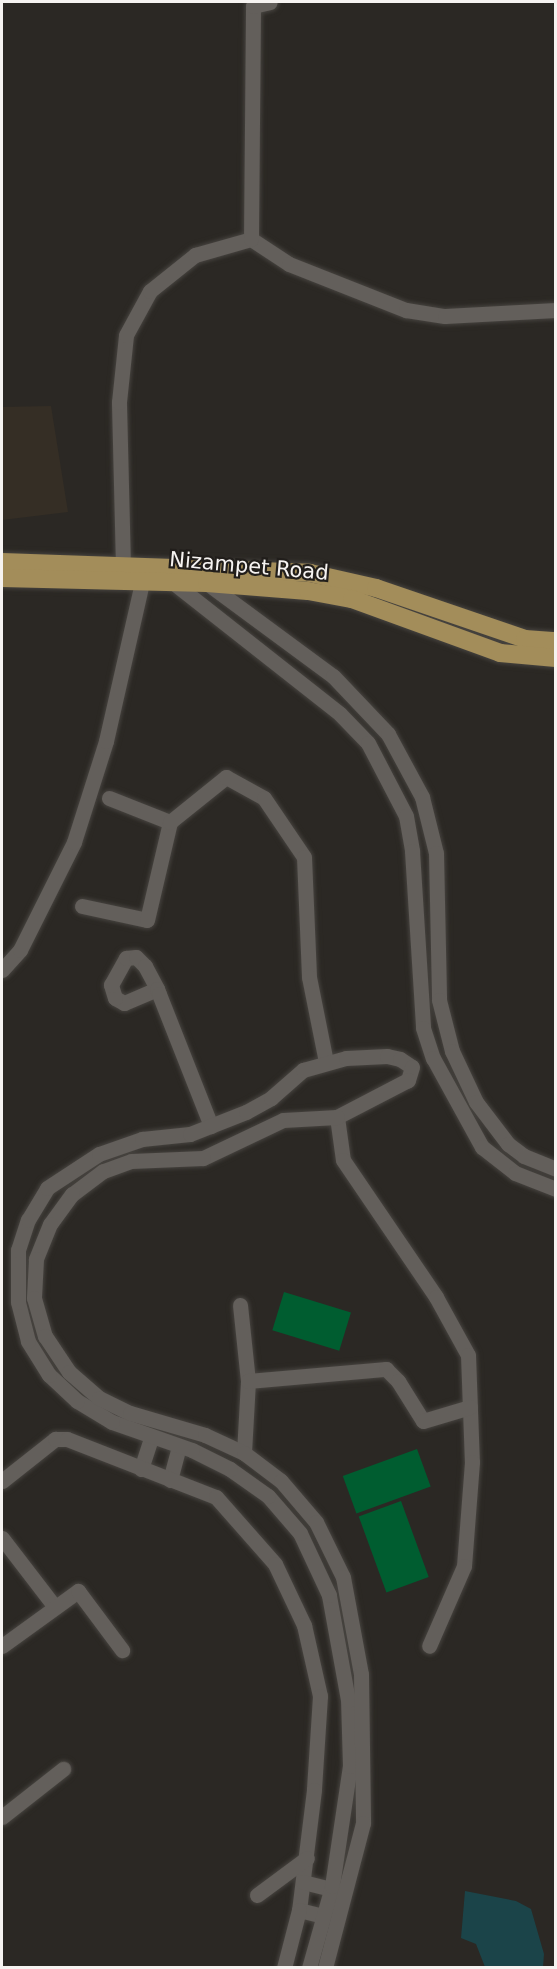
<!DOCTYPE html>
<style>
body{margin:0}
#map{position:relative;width:557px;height:1969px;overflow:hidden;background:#2b2824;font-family:"DejaVu Sans",sans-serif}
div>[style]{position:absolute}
.built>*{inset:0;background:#352e25}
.green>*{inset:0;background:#005d30;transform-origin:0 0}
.water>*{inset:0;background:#1b4449}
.roads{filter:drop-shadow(0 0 2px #46433f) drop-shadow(0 0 2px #46433f)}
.minor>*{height:15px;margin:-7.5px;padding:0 7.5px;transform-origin:7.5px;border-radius:7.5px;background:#635f5b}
.major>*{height:18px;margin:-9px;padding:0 9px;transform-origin:9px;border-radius:9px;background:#a38d5a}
span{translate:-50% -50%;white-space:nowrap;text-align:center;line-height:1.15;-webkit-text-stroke:4.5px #211e1b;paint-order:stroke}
.street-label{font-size:21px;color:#f6f3f1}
.frame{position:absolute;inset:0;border:3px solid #f6f3f1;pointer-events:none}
</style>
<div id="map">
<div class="built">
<i style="clip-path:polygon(51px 406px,68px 512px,2px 520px,2px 407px)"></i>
</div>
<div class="green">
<i style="left:284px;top:1292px;width:70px;height:40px;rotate:17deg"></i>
<i style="left:417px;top:1449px;width:40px;height:79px;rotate:70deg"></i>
<i style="left:401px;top:1501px;width:81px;height:45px;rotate:70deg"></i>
</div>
<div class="water">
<i style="clip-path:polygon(465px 1891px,516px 1901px,531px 1909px,544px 1954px,543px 1967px,485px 1967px,476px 1944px,461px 1938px)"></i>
</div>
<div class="roads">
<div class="minor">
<i style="left:251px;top:239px;width:45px;rotate:33.3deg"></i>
<i style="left:289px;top:264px;width:126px;rotate:21.5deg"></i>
<i style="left:406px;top:310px;width:39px;rotate:9deg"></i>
<i style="left:445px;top:316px;width:111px;rotate:-3.1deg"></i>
<i style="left:123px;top:567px;width:165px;rotate:-91.4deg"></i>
<i style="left:119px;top:402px;width:67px;rotate:-84deg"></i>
<i style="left:126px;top:335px;width:50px;rotate:-61.4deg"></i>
<i style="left:150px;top:291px;width:58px;rotate:-38.7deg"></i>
<i style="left:195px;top:255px;width:58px;rotate:-15.9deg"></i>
<i style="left:251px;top:239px;width:233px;rotate:-89.5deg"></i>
<i style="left:253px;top:6px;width:17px;rotate:-13deg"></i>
<i style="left:170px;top:580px;width:216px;rotate:38.2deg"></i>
<i style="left:340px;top:714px;width:40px;rotate:46deg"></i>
<i style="left:368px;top:743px;width:82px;rotate:62.5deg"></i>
<i style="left:406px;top:816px;width:36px;rotate:80deg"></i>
<i style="left:412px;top:851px;width:177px;rotate:86.4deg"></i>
<i style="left:423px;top:1028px;width:32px;rotate:72deg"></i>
<i style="left:433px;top:1058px;width:102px;rotate:61.2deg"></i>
<i style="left:482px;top:1147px;width:42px;rotate:38.2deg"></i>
<i style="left:515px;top:1173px;width:44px;rotate:21.3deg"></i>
<i style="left:204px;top:581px;width:160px;rotate:36.4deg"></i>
<i style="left:333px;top:676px;width:80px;rotate:46.5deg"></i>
<i style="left:388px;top:734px;width:72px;rotate:61.6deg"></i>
<i style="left:422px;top:797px;width:58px;rotate:76deg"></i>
<i style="left:436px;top:853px;width:147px;rotate:88.8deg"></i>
<i style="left:439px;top:1000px;width:53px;rotate:75.7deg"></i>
<i style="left:452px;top:1051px;width:56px;rotate:64.8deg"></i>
<i style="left:476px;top:1102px;width:53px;rotate:52.7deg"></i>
<i style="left:508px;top:1144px;width:20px;rotate:37deg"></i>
<i style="left:524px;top:1156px;width:35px;rotate:22deg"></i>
<i style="left:109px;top:798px;width:66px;rotate:21.5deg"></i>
<i style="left:82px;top:906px;width:66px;rotate:12.2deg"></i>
<i style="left:147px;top:920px;width:101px;rotate:-76.8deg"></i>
<i style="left:170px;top:822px;width:72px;rotate:-38.8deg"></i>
<i style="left:226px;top:777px;width:43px;rotate:28.9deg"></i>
<i style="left:264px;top:798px;width:71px;rotate:55.9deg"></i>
<i style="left:304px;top:857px;width:120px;rotate:87.6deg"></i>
<i style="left:309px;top:977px;width:87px;rotate:78.7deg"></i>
<i style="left:2px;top:970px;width:27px;rotate:-48deg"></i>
<i style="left:20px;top:950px;width:121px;rotate:-63.4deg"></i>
<i style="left:74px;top:842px;width:106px;rotate:-72.4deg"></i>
<i style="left:106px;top:741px;width:175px;rotate:-77.2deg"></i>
<i style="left:157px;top:989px;width:36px;rotate:157deg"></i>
<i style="left:124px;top:1003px;width:10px;rotate:-151deg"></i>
<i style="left:115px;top:998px;width:14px;rotate:-107deg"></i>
<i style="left:111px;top:985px;width:31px;rotate:-61deg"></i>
<i style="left:126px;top:958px;width:10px;rotate:-6deg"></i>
<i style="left:136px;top:957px;width:13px;rotate:45deg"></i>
<i style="left:145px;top:966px;width:26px;rotate:62deg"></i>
<i style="left:157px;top:989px;width:5px;rotate:68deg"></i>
<i style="left:159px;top:994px;width:142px;rotate:68.5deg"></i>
<i style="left:337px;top:1117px;width:43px;rotate:82.1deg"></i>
<i style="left:343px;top:1160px;width:166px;rotate:55.8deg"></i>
<i style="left:436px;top:1297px;width:66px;rotate:61.1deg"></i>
<i style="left:468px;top:1355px;width:107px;rotate:87.9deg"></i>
<i style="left:472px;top:1462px;width:104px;rotate:94.4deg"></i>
<i style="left:464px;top:1566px;width:87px;rotate:113.6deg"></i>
<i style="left:240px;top:1305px;width:76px;rotate:84deg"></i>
<i style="left:248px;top:1381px;width:72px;rotate:93.2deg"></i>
<i style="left:248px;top:1381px;width:139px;rotate:-5deg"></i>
<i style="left:386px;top:1369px;width:17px;rotate:45deg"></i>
<i style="left:398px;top:1381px;width:47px;rotate:58deg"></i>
<i style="left:423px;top:1421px;width:49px;rotate:-16.6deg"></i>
<i style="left:141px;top:1469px;width:33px;rotate:-72deg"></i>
<i style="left:170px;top:1480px;width:34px;rotate:-75deg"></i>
<i style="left:2px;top:1481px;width:68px;rotate:-38.4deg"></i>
<i style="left:55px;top:1439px;width:12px"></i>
<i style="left:67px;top:1439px;width:160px;rotate:21.3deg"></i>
<i style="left:216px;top:1497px;width:89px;rotate:48.6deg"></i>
<i style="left:275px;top:1564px;width:68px;rotate:64.6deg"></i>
<i style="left:304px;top:1625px;width:73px;rotate:77.3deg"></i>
<i style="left:320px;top:1696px;width:94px;rotate:93.7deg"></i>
<i style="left:314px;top:1790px;width:121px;rotate:97.1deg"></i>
<i style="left:299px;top:1910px;width:25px;rotate:14deg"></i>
<i style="left:2px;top:1538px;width:87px;rotate:52.5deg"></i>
<i style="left:2px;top:1646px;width:94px;rotate:-35.9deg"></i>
<i style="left:78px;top:1591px;width:74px;rotate:53.3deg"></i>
<i style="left:2px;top:1817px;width:78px;rotate:-38.2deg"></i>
<i style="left:303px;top:1882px;width:29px;rotate:14deg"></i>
<i style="left:257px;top:1895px;width:62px;rotate:-36.5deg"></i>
<i style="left:284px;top:1968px;width:60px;rotate:-75.5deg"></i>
<i style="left:309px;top:1968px;width:85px;rotate:-74.3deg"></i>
<i style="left:332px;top:1886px;width:121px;rotate:-81.5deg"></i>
<i style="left:350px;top:1766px;width:66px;rotate:-91.7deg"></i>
<i style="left:348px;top:1700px;width:107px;rotate:-100.3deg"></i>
<i style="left:329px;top:1595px;width:68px;rotate:-115.1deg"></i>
<i style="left:300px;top:1533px;width:49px;rotate:-130.9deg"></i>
<i style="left:268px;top:1496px;width:47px;rotate:-144.6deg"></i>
<i style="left:230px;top:1469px;width:42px;rotate:-153.4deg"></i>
<i style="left:192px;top:1450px;width:85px;rotate:-160.7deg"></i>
<i style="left:112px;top:1422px;width:41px;rotate:-149deg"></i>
<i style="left:77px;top:1401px;width:38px;rotate:-137deg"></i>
<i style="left:49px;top:1375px;width:40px;rotate:-122deg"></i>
<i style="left:28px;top:1341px;width:40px;rotate:-104.4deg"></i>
<i style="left:18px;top:1302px;width:52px;rotate:-90deg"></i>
<i style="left:18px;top:1250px;width:32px;rotate:-72deg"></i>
<i style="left:28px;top:1220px;width:37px;rotate:-59deg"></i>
<i style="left:47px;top:1188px;width:62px;rotate:-33.2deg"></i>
<i style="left:99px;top:1154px;width:46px;rotate:-19.2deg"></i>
<i style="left:142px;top:1139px;width:48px;rotate:-5.9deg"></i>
<i style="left:190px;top:1134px;width:60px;rotate:-21.4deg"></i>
<i style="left:246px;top:1112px;width:29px;rotate:-29deg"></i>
<i style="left:271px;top:1098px;width:43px;rotate:-41.2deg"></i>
<i style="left:303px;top:1070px;width:45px;rotate:-15.6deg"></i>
<i style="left:346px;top:1058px;width:41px;rotate:-2.8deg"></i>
<i style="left:387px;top:1056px;width:13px;rotate:13deg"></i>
<i style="left:400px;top:1059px;width:14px;rotate:34deg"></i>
<i style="left:412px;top:1067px;width:14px;rotate:107deg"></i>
<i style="left:408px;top:1080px;width:80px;rotate:152.5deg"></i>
<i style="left:337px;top:1117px;width:54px;rotate:176.8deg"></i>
<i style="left:283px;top:1120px;width:89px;rotate:154.6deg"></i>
<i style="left:203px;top:1158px;width:72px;rotate:177.6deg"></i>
<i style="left:131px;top:1161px;width:30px;rotate:160deg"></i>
<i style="left:103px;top:1171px;width:39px;rotate:143deg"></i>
<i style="left:72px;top:1194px;width:37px;rotate:126deg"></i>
<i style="left:50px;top:1224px;width:38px;rotate:112deg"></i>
<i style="left:36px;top:1259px;width:39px;rotate:93deg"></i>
<i style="left:34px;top:1298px;width:40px;rotate:74deg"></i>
<i style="left:45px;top:1336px;width:43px;rotate:56.3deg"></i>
<i style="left:69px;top:1372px;width:40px;rotate:41deg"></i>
<i style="left:99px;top:1398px;width:34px;rotate:26deg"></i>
<i style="left:130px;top:1413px;width:78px;rotate:16.3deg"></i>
<i style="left:205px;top:1435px;width:43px;rotate:24.8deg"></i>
<i style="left:244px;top:1453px;width:46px;rotate:37.1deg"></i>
<i style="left:281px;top:1481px;width:54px;rotate:49.5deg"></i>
<i style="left:316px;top:1522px;width:61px;rotate:63.9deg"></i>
<i style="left:343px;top:1577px;width:99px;rotate:79.5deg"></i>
<i style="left:361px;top:1674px;width:149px;rotate:89.2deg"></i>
<i style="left:363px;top:1823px;width:150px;rotate:104.7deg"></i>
</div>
<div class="major">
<i style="left:2px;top:562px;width:308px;rotate:2deg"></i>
<i style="left:310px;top:573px;width:68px;rotate:12.8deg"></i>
<i style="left:376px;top:588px;width:157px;rotate:18.9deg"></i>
<i style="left:525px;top:639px;width:31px;rotate:4deg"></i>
<i style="left:2px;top:578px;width:205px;rotate:1.4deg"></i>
<i style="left:207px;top:583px;width:101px;rotate:4.5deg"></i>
<i style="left:308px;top:591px;width:45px;rotate:10.3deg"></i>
<i style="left:352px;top:599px;width:158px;rotate:20deg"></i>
<i style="left:500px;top:653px;width:56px;rotate:5.1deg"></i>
</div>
</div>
<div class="street-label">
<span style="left:249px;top:566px;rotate:5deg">Nizampet Road</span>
</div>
<div class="frame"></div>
</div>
